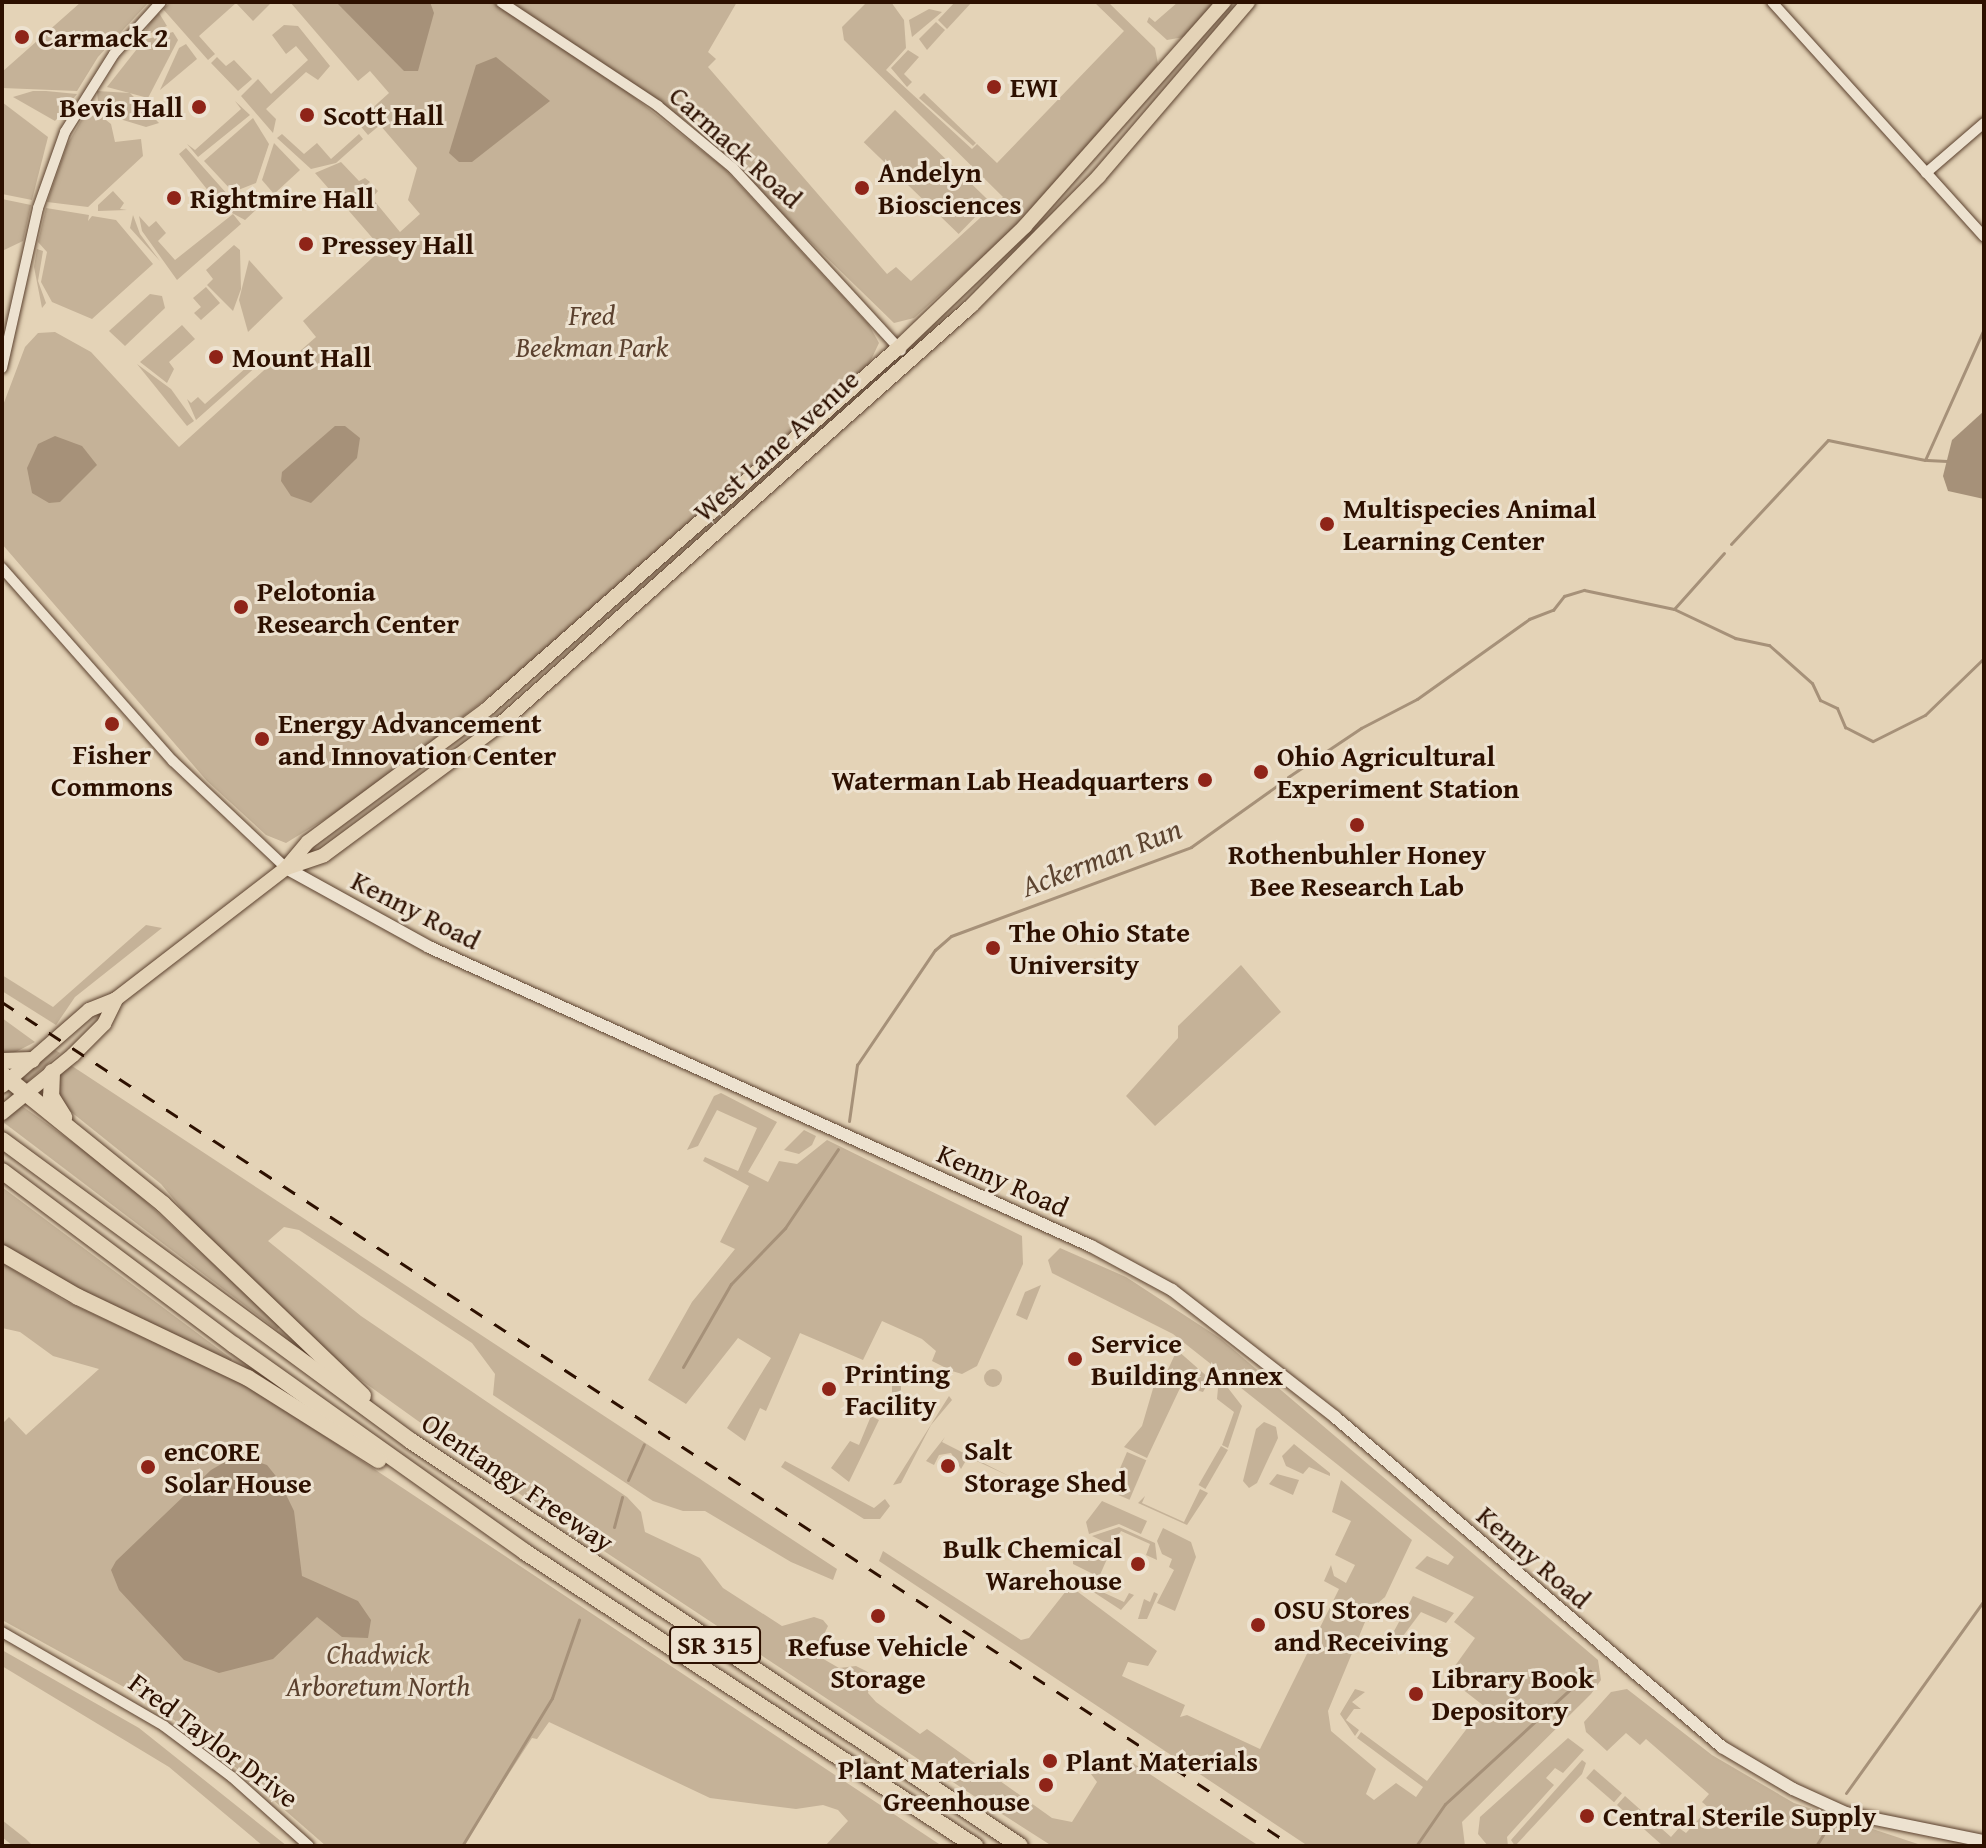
<!DOCTYPE html>
<style>
body{margin:0}
#map{position:relative;width:1986px;height:1848px;overflow:hidden;background:#e4d3b7;font-family:"Gentium Book Plus",serif}
div>[style]{position:absolute}
.green>*{inset:0;background:#c5b298;transform-origin:0 0}
.round{border-radius:50%}
.water>*{inset:0;background:#a69179}
.stream>*{height:3px;margin:-1.5px;padding:0 1.5px;transform-origin:1.5px;border-radius:1.5px;background:#a69179}
.roads{filter:drop-shadow(0 0 2px #5b412e) drop-shadow(0 0 2px #5b412e)}
.tertiary>*{height:10px;margin:-5px;padding:0 5px;transform-origin:5px;border-radius:5px;background:#ede2d0}
.secondary>*{height:12px;margin:-6px;padding:0 6px;transform-origin:6px;border-radius:6px;background:#ede2d0}
.primary>*{height:14px;margin:-7px;padding:0 7px;transform-origin:7px;border-radius:7px;background:#e4d3b7}
.motorway>*{height:16px;margin:-8px;padding:0 8px;transform-origin:8px;border-radius:8px;background:#e4d3b7}
.rail>*{height:3px;margin-top:-1.5px;transform-origin:0;background:repeating-linear-gradient(90deg,#2d1000 0 14px,transparent 0 28px)}
.dots>*{width:22px;height:22px;translate:-50% -50%;box-sizing:border-box;border:4px solid #ede2d0;border-radius:50%}
span{translate:-50% -50%;white-space:nowrap;text-align:center;line-height:1.15;-webkit-text-stroke:6px #ede2d0;paint-order:stroke}
.shield-label span{padding:2px 6px;background:#ede2d0;border:2px solid;border-radius:6px;-webkit-text-stroke-width:0}
.shield-label{font-size:26px;color:#2d1000;font-weight:700}
.poi-label{font-size:28px;color:#2d1000;font-weight:700}
.left{translate:0 -50%;text-align:left}
.right{translate:-100% -50%;text-align:right}
.street-label{font-size:28px;color:#2d1000}
.park-label{font-size:28px;color:#5b412e;font-style:italic}
.water-label{font-size:30px;color:#5d4430;font-style:italic}
.frame{position:absolute;inset:0;border:4px solid #2d1000;pointer-events:none}
</style>
<div id="map">
<div class="green">
<i style="clip-path:polygon(81px 2px,149px 2px,98px 57px,77px 91px,2px 88px,2px 72px)"></i>
<i style="clip-path:polygon(171px 2px,272px 2px,253px 21px,236px 3px,199px 36px,215px 54px,208px 60px,163px 9px)"></i>
<i style="clip-path:polygon(290px 2px,492px 2px,625px 90px,724px 168px,869px 325px,879px 343px,869px 364px,538px 658px,355px 801px,286px 843px,266px 835px,207px 781px,2px 544px,2px 408px,25px 347px,38px 333px,55px 332px,91px 352px,179px 447px,284px 352px,292px 358px,316px 337px,303px 321px,382px 249px,349px 211px,374px 187px,378px 191px,372px 198px,400px 232px,420px 214px,408px 200px,417px 168px,380px 125px,368px 135px,357px 122px,389px 93px,370px 71px,358px 81px)"></i>
<i style="clip-path:polygon(511px 2px,737px 2px,708px 52px,716px 59px,708px 67px,887px 274px,896px 267px,911px 281px,1003px 197px,844px 40px,842px 27px,867px 2px,891px 2px,904px 20px,906px 48px,886px 70px,972px 149px,977px 144px,997px 163px,1124px 31px,1094px 2px,1108px 2px,1155px 48px,1158px 64px,1078px 161px,1007px 235px,914px 318px,894px 323px,688px 123px)"></i>
<i style="clip-path:polygon(955px 2px,972px 2px,947px 29px,938px 20px)"></i>
<i style="clip-path:polygon(1178px 2px,1215px 2px,1184px 37px,1167px 40px,1147px 22px,1149px 17px,1155px 22px)"></i>
<i style="clip-path:polygon(929px 9px,942px 12px,912px 37px,909px 20px)"></i>
<i style="clip-path:polygon(159px 13px,167px 26px,142px 37px,151px 21px)"></i>
<i style="clip-path:polygon(936px 22px,945px 30px,927px 50px,919px 39px)"></i>
<i style="clip-path:polygon(284px 25px,298px 26px,330px 66px,318px 80px,306px 72px,266px 109px,276px 119px,273px 133px,241px 96px,258px 79px,271px 94px,308px 60px,296px 46px,286px 54px,272px 35px)"></i>
<i style="clip-path:polygon(173px 32px,178px 40px,148px 98px,107px 87px,144px 40px)"></i>
<i style="clip-path:polygon(186px 44px,197px 59px,160px 90px,179px 48px)"></i>
<i style="clip-path:polygon(908px 50px,919px 57px,904px 74px,912px 82px,907px 87px,891px 68px)"></i>
<i style="clip-path:polygon(217px 57px,226px 66px,234px 60px,252px 79px,238px 91px,211px 63px)"></i>
<i style="clip-path:polygon(33px 91px,46px 91px,77px 94px,55px 121px,13px 97px)"></i>
<i style="clip-path:polygon(97px 91px,130px 93px,159px 123px,146px 127px,123px 120px,98px 102px)"></i>
<i style="clip-path:polygon(924px 93px,976px 143px,973px 146px,919px 98px)"></i>
<i style="clip-path:polygon(235px 101px,250px 115px,198px 157px,187px 144px,195px 150px,241px 109px)"></i>
<i style="clip-path:polygon(2px 102px,48px 137px,32px 200px,2px 194px)"></i>
<i style="left:895px;top:110px;width:132px;height:45px;rotate:44deg"></i>
<i style="clip-path:polygon(86px 112px,96px 112px,111px 124px,115px 142px,141px 139px,143px 156px,88px 207px,47px 202px,67px 145px)"></i>
<i style="clip-path:polygon(253px 118px,269px 144px,256px 183px,233px 192px,204px 161px)"></i>
<i style="clip-path:polygon(282px 134px,304px 154px,317px 143px,331px 159px,359px 134px,363px 139px,336px 163px,311px 169px,277px 138px)"></i>
<i style="clip-path:polygon(274px 143px,300px 170px,274px 194px,262px 180px)"></i>
<i style="clip-path:polygon(186px 148px,228px 195px,254px 194px,259px 207px,245px 220px,221px 207px,179px 154px)"></i>
<i style="clip-path:polygon(341px 162px,359px 181px,365px 178px,370px 182px,344px 206px,315px 173px)"></i>
<i style="clip-path:polygon(113px 191px,124px 203px,120px 209px,127px 210px,98px 211px,98px 205px)"></i>
<i style="clip-path:polygon(2px 199px,31px 205px,23px 241px,2px 251px)"></i>
<i style="clip-path:polygon(46px 208px,89px 215px,88px 221px,92px 216px,116px 220px,153px 264px,92px 319px,52px 302px,41px 282px,47px 252px,38px 242px)"></i>
<i style="clip-path:polygon(233px 214px,241px 224px,177px 280px,142px 231px,139px 216px,149px 227px,156px 221px,166px 233px,158px 241px,175px 260px)"></i>
<i style="clip-path:polygon(133px 215px,140px 234px,160px 261px,130px 228px)"></i>
<i style="clip-path:polygon(234px 245px,240px 250px,241px 289px,233px 311px,207px 285px,213px 279px,206px 270px)"></i>
<i style="clip-path:polygon(37px 249px,43px 251px,38px 281px,46px 303px,42px 308px,34px 267px)"></i>
<i style="clip-path:polygon(249px 260px,283px 298px,248px 332px,239px 300px)"></i>
<i style="clip-path:polygon(206px 287px,220px 303px,201px 320px,194px 313px,201px 307px,193px 298px)"></i>
<i style="clip-path:polygon(150px 294px,162px 296px,165px 308px,125px 346px,109px 331px)"></i>
<i style="clip-path:polygon(182px 325px,195px 339px,169px 362px,174px 369px,167px 383px,140px 362px)"></i>
<i style="clip-path:polygon(264px 352px,268px 356px,196px 420px,187px 399px,191px 403px,198px 397px,205px 404px)"></i>
<i style="clip-path:polygon(137px 364px,171px 389px,194px 421px,187px 426px)"></i>
<i style="clip-path:polygon(146px 925px,162px 928px,75px 997px,56px 1025px,2px 991px,2px 975px,53px 1007px)"></i>
<i style="clip-path:polygon(1241px 965px,1281px 1012px,1155px 1126px,1126px 1096px,1178px 1038px,1178px 1026px)"></i>
<i style="clip-path:polygon(2px 1018px,35px 1042px,2px 1059px)"></i>
<i style="clip-path:polygon(55px 1050px,60px 1053px,25px 1084px,20px 1080px)"></i>
<i style="clip-path:polygon(69px 1064px,837px 1569px,833px 1580px,791px 1562px,705px 1511px,683px 1511px,653px 1501px,493px 1395px,495px 1374px,472px 1343px,299px 1230px,284px 1227px,268px 1241px,361px 1316px,627px 1497px,641px 1512px,645px 1532px,700px 1558px,723px 1588px,782px 1626px,814px 1617px,823px 1620px,828px 1626px,817px 1649px,820px 1657px,839px 1668px,856px 1666px,866px 1671px,872px 1676px,868px 1693px,876px 1702px,920px 1734px,927px 1729px,1052px 1818px,1072px 1822px,1097px 1782px,1088px 1770px,1093px 1763px,1133px 1763px,1259px 1846px,1052px 1846px,977px 1798px,545px 1512px,347px 1370px,201px 1232px,161px 1184px,60px 1103px,56px 1079px)"></i>
<i style="clip-path:polygon(721px 1093px,777px 1122px,748px 1172px,768px 1182px,779px 1161px,797px 1164px,827px 1140px,1022px 1236px,1023px 1264px,977px 1366px,962px 1374px,952px 1371px,932px 1361px,936px 1351px,922px 1339px,882px 1321px,863px 1360px,800px 1333px,766px 1411px,760px 1408px,745px 1441px,727px 1428px,771px 1358px,738px 1338px,686px 1404px,648px 1380px,692px 1302px,735px 1249px,720px 1242px,749px 1186px,703px 1161px,705px 1157px,738px 1171px,757px 1128px,717px 1110px,698px 1146px,687px 1150px,714px 1096px)"></i>
<i style="clip-path:polygon(22px 1106px,113px 1171px,280px 1326px,277px 1330px,3px 1122px)"></i>
<i style="clip-path:polygon(804px 1130px,816px 1136px,812px 1145px,799px 1154px,784px 1150px)"></i>
<i style="clip-path:polygon(2px 1187px,232px 1359px,230px 1362px,114px 1310px,2px 1247px)"></i>
<i style="clip-path:polygon(1060px 1248px,1126px 1277px,1221px 1339px,1598px 1660px,1601px 1680px,1591px 1694px,1462px 1822px,1465px 1846px,1308px 1846px,879px 1561px,883px 1551px,1021px 1640px,1029px 1638px,1070px 1586px,1157px 1651px,1148px 1666px,1128px 1662px,1122px 1676px,1185px 1705px,1180px 1717px,1187px 1715px,1260px 1749px,1339px 1589px,1324px 1581px,1331px 1565px,1334px 1576px,1346px 1583px,1355px 1565px,1335px 1555px,1351px 1521px,1332px 1512px,1341px 1480px,1412px 1540px,1385px 1597px,1370px 1610px,1328px 1711px,1331px 1731px,1376px 1769px,1366px 1794px,1374px 1800px,1396px 1783px,1416px 1797px,1423px 1787px,1357px 1738px,1361px 1732px,1427px 1781px,1484px 1706px,1457px 1685px,1462px 1678px,1452px 1670px,1475px 1638px,1454px 1622px,1474px 1597px,1415px 1568px,1427px 1556px,1448px 1565px,1454px 1557px,1173px 1334px,1052px 1273px,1048px 1260px)"></i>
<i style="clip-path:polygon(2px 1263px,65px 1301px,249px 1386px,942px 1846px,825px 1846px,848px 1821px,838px 1810px,823px 1805px,796px 1809px,710px 1798px,549px 1722px,537px 1739px,532px 1738px,462px 1846px,326px 1846px,218px 1752px,144px 1698px,2px 1620px,2px 1424px,9px 1417px,26px 1435px,99px 1369px,53px 1356px,20px 1332px,2px 1328px)"></i>
<i style="clip-path:polygon(1041px 1285px,1027px 1320px,1016px 1315px,1025px 1292px)"></i>
<i style="clip-path:polygon(1177px 1350px,1210px 1379px,1203px 1392px,1181px 1386px,1147px 1458px,1124px 1447px,1142px 1426px,1157px 1375px,1164px 1378px)"></i>
<i class="round" style="left:984px;top:1369px;width:18px;height:18px"></i>
<i style="left:892px;top:1369px;width:9px;height:49px"></i>
<i style="clip-path:polygon(1218px 1388px,1228px 1388px,1242px 1406px,1228px 1448px,1222px 1445px,1234px 1412px,1217px 1399px)"></i>
<i style="clip-path:polygon(949px 1396px,952px 1400px,931px 1425px,901px 1483px,893px 1485px)"></i>
<i style="clip-path:polygon(871px 1416px,879px 1420px,849px 1482px,831px 1468px,850px 1441px,859px 1445px)"></i>
<i style="clip-path:polygon(1264px 1422px,1276px 1427px,1278px 1438px,1257px 1483px,1249px 1488px,1243px 1481px,1256px 1429px)"></i>
<i style="clip-path:polygon(945px 1437px,942px 1442px,1011px 1477px,968px 1457px,961px 1469px,951px 1453px,939px 1455px,934px 1465px,926px 1461px)"></i>
<i style="clip-path:polygon(1294px 1444px,1330px 1473px,1330px 1476px,1309px 1467px,1303px 1474px,1286px 1466px,1282px 1456px)"></i>
<i style="left:1221px;top:1446px;width:8px;height:45px;rotate:30deg"></i>
<i style="left:1127px;top:1452px;width:21px;height:43px;rotate:23deg"></i>
<i style="clip-path:polygon(785px 1461px,874px 1508px,885px 1499px,890px 1506px,880px 1519px,864px 1519px,781px 1467px)"></i>
<i style="clip-path:polygon(1277px 1474px,1299px 1480px,1293px 1495px,1269px 1484px)"></i>
<i style="clip-path:polygon(1200px 1489px,1208px 1493px,1187px 1525px,1138px 1503px,1145px 1496px,1142px 1503px,1184px 1522px)"></i>
<i style="clip-path:polygon(1102px 1501px,1147px 1521px,1141px 1534px,1119px 1524px,1089px 1534px,1086px 1522px)"></i>
<i style="clip-path:polygon(1119px 1527px,1155px 1543px,1157px 1560px,1146px 1555px,1150px 1544px,1121px 1531px,1113px 1546px,1092px 1536px)"></i>
<i style="clip-path:polygon(1163px 1528px,1191px 1542px,1196px 1557px,1175px 1611px,1157px 1603px,1174px 1570px,1169px 1567px,1172px 1559px,1162px 1554px,1157px 1541px)"></i>
<i style="clip-path:polygon(1083px 1545px,1107px 1559px,1099px 1577px,1073px 1564px,1073px 1551px)"></i>
<i style="clip-path:polygon(1072px 1578px,1124px 1602px,1129px 1593px,1134px 1595px,1121px 1610px)"></i>
<i style="clip-path:polygon(1154px 1592px,1158px 1594px,1147px 1619px,1138px 1619px,1144px 1599px,1150px 1602px)"></i>
<i style="clip-path:polygon(1413px 1596px,1454px 1613px,1446px 1623px,1421px 1612px,1403px 1636px,1397px 1636px,1393px 1633px)"></i>
<i style="clip-path:polygon(2px 1650px,139px 1728px,287px 1846px,263px 1846px,169px 1767px,2px 1666px)"></i>
<i style="clip-path:polygon(1355px 1689px,1365px 1692px,1352px 1702px,1361px 1709px,1354px 1709px,1346px 1720px,1359px 1730px,1355px 1736px,1340px 1714px)"></i>
<i style="clip-path:polygon(1627px 1689px,1712px 1755px,1794px 1803px,1924px 1846px,1663px 1846px,1617px 1805px,1625px 1796px,1671px 1837px,1679px 1828px,1686px 1833px,1709px 1808px,1702px 1802px,1709px 1794px,1646px 1739px,1640px 1745px,1626px 1733px,1607px 1751px,1586px 1732px,1584px 1722px,1611px 1692px)"></i>
<i style="clip-path:polygon(1568px 1738px,1584px 1750px,1563px 1773px,1555px 1768px,1546px 1778px,1554px 1785px,1507px 1837px,1508px 1846px,1488px 1846px,1478px 1834px,1480px 1817px)"></i>
<i style="clip-path:polygon(1582px 1760px,1586px 1763px,1582px 1774px,1515px 1846px,1511px 1840px)"></i>
<i style="left:1594px;top:1769px;width:37px;height:12px;rotate:41deg"></i>
<i style="clip-path:polygon(2px 1820px,26px 1839px,33px 1846px,13px 1846px,2px 1837px)"></i>
</div>
<div class="water">
<i style="clip-path:polygon(336px 2px,430px 2px,434px 13px,418px 71px,404px 71px)"></i>
<i style="clip-path:polygon(496px 57px,550px 101px,472px 162px,459px 162px,449px 153px,476px 65px)"></i>
<i style="clip-path:polygon(1984px 411px,1984px 499px,1948px 491px,1943px 476px,1952px 440px)"></i>
<i style="clip-path:polygon(335px 426px,345px 426px,360px 438px,357px 458px,311px 503px,291px 496px,281px 481px,282px 472px)"></i>
<i style="clip-path:polygon(55px 436px,82px 446px,97px 465px,60px 502px,49px 503px,32px 493px,27px 468px,38px 444px)"></i>
<i style="clip-path:polygon(237px 1455px,267px 1465px,279px 1480px,294px 1511px,302px 1576px,358px 1601px,371px 1620px,368px 1638px,342px 1637px,317px 1617px,273px 1659px,219px 1673px,184px 1660px,119px 1590px,111px 1570px,116px 1561px,211px 1470px)"></i>
</div>
<div class="stream">
<i style="left:1927px;top:460px;width:20px;rotate:3deg"></i>
<i style="left:1731px;top:544px;width:142px;rotate:-47deg"></i>
<i style="left:1828px;top:440px;width:99px;rotate:11.7deg"></i>
<i style="left:1925px;top:460px;width:144px;rotate:-65.8deg"></i>
<i style="left:1674px;top:609px;width:75px;rotate:-48.2deg"></i>
<i style="left:1288px;top:777px;width:88px;rotate:-33.9deg"></i>
<i style="left:1361px;top:728px;width:63px;rotate:-27.4deg"></i>
<i style="left:1417px;top:699px;width:138px;rotate:-35.5deg"></i>
<i style="left:1529px;top:619px;width:26px;rotate:-21deg"></i>
<i style="left:1553px;top:610px;width:18px;rotate:-52deg"></i>
<i style="left:1564px;top:596px;width:21px;rotate:-17deg"></i>
<i style="left:1584px;top:590px;width:92px;rotate:11.9deg"></i>
<i style="left:1674px;top:609px;width:68px;rotate:25.4deg"></i>
<i style="left:1735px;top:638px;width:35px;rotate:12deg"></i>
<i style="left:1769px;top:645px;width:57px;rotate:41.5deg"></i>
<i style="left:1812px;top:683px;width:19px;rotate:65deg"></i>
<i style="left:1820px;top:700px;width:19px;rotate:25deg"></i>
<i style="left:1837px;top:708px;width:21px;rotate:67deg"></i>
<i style="left:1845px;top:727px;width:31px;rotate:27deg"></i>
<i style="left:1873px;top:741px;width:58px;rotate:-26.6deg"></i>
<i style="left:1925px;top:715px;width:82px;rotate:-44deg"></i>
<i style="left:849px;top:1121px;width:57px;rotate:-81.9deg"></i>
<i style="left:857px;top:1065px;width:139px;rotate:-55.9deg"></i>
<i style="left:935px;top:950px;width:21px;rotate:-41deg"></i>
<i style="left:951px;top:936px;width:256px;rotate:-20.3deg"></i>
<i style="left:1191px;top:847px;width:107px;rotate:-35.5deg"></i>
<i style="left:683px;top:1367px;width:96px;rotate:-60deg"></i>
<i style="left:731px;top:1284px;width:78px;rotate:-46deg"></i>
<i style="left:785px;top:1228px;width:95px;rotate:-56.1deg"></i>
<i style="left:628px;top:1480px;width:39px;rotate:-66deg"></i>
<i style="left:614px;top:1527px;width:31px;rotate:-75deg"></i>
<i style="left:1846px;top:1793px;width:237px;rotate:-54.4deg"></i>
<i style="left:462px;top:1846px;width:173px;rotate:-58.7deg"></i>
<i style="left:552px;top:1698px;width:83px;rotate:-70.9deg"></i>
<i style="left:1416px;top:1846px;width:51px;rotate:-55.4deg"></i>
<i style="left:1445px;top:1804px;width:197px;rotate:-42.5deg"></i>
<i style="left:1816px;top:1846px;width:22px;rotate:-58deg"></i>
</div>
<div class="roads">
<div class="tertiary">
<i style="left:501px;top:2px;width:188px;rotate:33.5deg"></i>
<i style="left:658px;top:106px;width:97px;rotate:39.6deg"></i>
<i style="left:733px;top:168px;width:248px;rotate:47.4deg"></i>
<i style="left:1772px;top:2px;width:316px;rotate:47.9deg"></i>
<i style="left:1926px;top:173px;width:77px;rotate:-40.8deg"></i>
<i style="left:2px;top:368px;width:164px;rotate:-77.3deg"></i>
<i style="left:38px;top:208px;width:81px;rotate:-70.4deg"></i>
<i style="left:65px;top:132px;width:92px;rotate:-57.9deg"></i>
<i style="left:114px;top:54px;width:70px;rotate:-47.9deg"></i>
<i style="left:2px;top:568px;width:258px;rotate:48.5deg"></i>
<i style="left:173px;top:761px;width:156px;rotate:43.4deg"></i>
<i style="left:2px;top:1632px;width:187px;rotate:30.1deg"></i>
<i style="left:164px;top:1726px;width:85px;rotate:36.9deg"></i>
<i style="left:232px;top:1777px;width:103px;rotate:41.9deg"></i>
</div>
<div class="secondary">
<i style="left:286px;top:868px;width:163px;rotate:28.9deg"></i>
<i style="left:429px;top:947px;width:726px;rotate:24.31deg"></i>
<i style="left:1091px;top:1246px;width:92px;rotate:28.5deg"></i>
<i style="left:1172px;top:1290px;width:207px;rotate:37.9deg"></i>
<i style="left:1335px;top:1417px;width:509px;rotate:40.45deg"></i>
<i style="left:1722px;top:1747px;width:82px;rotate:30.6deg"></i>
<i style="left:1793px;top:1789px;width:58px;rotate:24.4deg"></i>
<i style="left:1846px;top:1813px;width:141px;rotate:11.5deg"></i>
</div>
<div class="primary">
<i style="left:287px;top:868px;width:39px;rotate:-19deg"></i>
<i style="left:324px;top:855px;width:215px;rotate:-36.5deg"></i>
<i style="left:497px;top:727px;width:634px;rotate:-41.61deg"></i>
<i style="left:971px;top:306px;width:182px;rotate:-45.4deg"></i>
<i style="left:1099px;top:176px;width:229px;rotate:-49.4deg"></i>
<i style="left:2px;top:1086px;width:116px;rotate:-41.1deg"></i>
<i style="left:89px;top:1010px;width:29px;rotate:-22deg"></i>
<i style="left:116px;top:999px;width:215px;rotate:-37.6deg"></i>
<i style="left:286px;top:868px;width:34px;rotate:-50deg"></i>
<i style="left:308px;top:842px;width:223px;rotate:-36.6deg"></i>
<i style="left:487px;top:709px;width:547px;rotate:-41.29deg"></i>
<i style="left:898px;top:348px;width:176px;rotate:-43.8deg"></i>
<i style="left:1025px;top:226px;width:300px;rotate:-48.4deg"></i>
<i style="left:2px;top:1113px;width:92px;rotate:-39.2deg"></i>
<i style="left:73px;top:1055px;width:44px;rotate:-45deg"></i>
<i style="left:104px;top:1024px;width:28px;rotate:-64deg"></i>
</div>
<div class="motorway">
<i style="left:2px;top:1061px;width:30px;rotate:-2deg"></i>
<i style="left:52px;top:1072px;width:24px;rotate:92deg"></i>
<i style="left:51px;top:1096px;width:25px;rotate:58deg"></i>
<i style="left:2px;top:1074px;width:207px;rotate:38.9deg"></i>
<i style="left:163px;top:1204px;width:277px;rotate:43.8deg"></i>
<i style="left:2px;top:1140px;width:508px;rotate:36.35deg"></i>
<i style="left:411px;top:1441px;width:731px;rotate:33.62deg"></i>
<i style="left:2px;top:1171px;width:290px;rotate:36.9deg"></i>
<i style="left:234px;top:1345px;width:357px;rotate:35.4deg"></i>
<i style="left:525px;top:1552px;width:538px;rotate:33.16deg"></i>
<i style="left:2px;top:1253px;width:88px;rotate:30.1deg"></i>
<i style="left:78px;top:1297px;width:188px;rotate:25.5deg"></i>
<i style="left:248px;top:1378px;width:154px;rotate:32.2deg"></i>
</div>
</div>
<div class="rail">
<i style="left:2px;top:1002px;width:1542px;rotate:33.17deg"></i>
</div>
<div class="dots">
<i style="left:22px;top:37px;background:#8f2418"></i>
<i style="left:994px;top:87px;background:#8f2418"></i>
<i style="left:199px;top:107px;background:#8f2418"></i>
<i style="left:307px;top:115px;background:#8f2418"></i>
<i style="left:862px;top:188px;background:#8f2418"></i>
<i style="left:174px;top:198px;background:#8f2418"></i>
<i style="left:306px;top:244px;background:#8f2418"></i>
<i style="left:216px;top:357px;background:#8f2418"></i>
<i style="left:1327px;top:524px;background:#8f2418"></i>
<i style="left:241px;top:607px;background:#8f2418"></i>
<i style="left:112px;top:724px;background:#8f2418"></i>
<i style="left:262px;top:739px;background:#8f2418"></i>
<i style="left:1261px;top:772px;background:#8f2418"></i>
<i style="left:1205px;top:780px;background:#8f2418"></i>
<i style="left:1357px;top:825px;background:#8f2418"></i>
<i style="left:993px;top:948px;background:#8f2418"></i>
<i style="left:1075px;top:1359px;background:#8f2418"></i>
<i style="left:829px;top:1389px;background:#8f2418"></i>
<i style="left:948px;top:1466px;background:#8f2418"></i>
<i style="left:148px;top:1467px;background:#8f2418"></i>
<i style="left:1138px;top:1564px;background:#8f2418"></i>
<i style="left:878px;top:1616px;background:#8f2418"></i>
<i style="left:1258px;top:1625px;background:#8f2418"></i>
<i style="left:1416px;top:1694px;background:#8f2418"></i>
<i style="left:1050px;top:1761px;background:#8f2418"></i>
<i style="left:1046px;top:1785px;background:#8f2418"></i>
<i style="left:1587px;top:1816px;background:#8f2418"></i>
</div>
<div class="shield-label">
<span style="left:715px;top:1645px">SR 315</span>
</div>
<div class="poi-label">
<span class="left" style="left:38px;top:37px">Carmack 2</span>
<span class="left" style="left:1010px;top:87px">EWI</span>
<span class="right" style="left:183px;top:107px">Bevis Hall</span>
<span class="left" style="left:323px;top:115px">Scott Hall</span>
<span class="left" style="left:878px;top:188px">Andelyn<br>Biosciences</span>
<span class="left" style="left:190px;top:198px">Rightmire Hall</span>
<span class="left" style="left:322px;top:244px">Pressey Hall</span>
<span class="left" style="left:232px;top:357px">Mount Hall</span>
<span class="left" style="left:1343px;top:524px">Multispecies Animal<br>Learning Center</span>
<span class="left" style="left:257px;top:607px">Pelotonia<br>Research Center</span>
<span class="left" style="left:278px;top:739px">Energy Advancement<br>and Innovation Center</span>
<span style="left:112px;top:770px">Fisher<br>Commons</span>
<span class="left" style="left:1277px;top:772px">Ohio Agricultural<br>Experiment Station</span>
<span class="right" style="left:1189px;top:780px">Waterman Lab Headquarters</span>
<span style="left:1357px;top:870px">Rothenbuhler Honey<br>Bee Research Lab</span>
<span class="left" style="left:1009px;top:948px">The Ohio State<br>University</span>
<span class="left" style="left:1091px;top:1359px">Service<br>Building Annex</span>
<span class="left" style="left:845px;top:1389px">Printing<br>Facility</span>
<span class="left" style="left:964px;top:1466px">Salt<br>Storage Shed</span>
<span class="left" style="left:164px;top:1467px">enCORE<br>Solar House</span>
<span class="right" style="left:1122px;top:1564px">Bulk Chemical<br>Warehouse</span>
<span class="left" style="left:1274px;top:1625px">OSU Stores<br>and Receiving</span>
<span style="left:878px;top:1662px">Refuse Vehicle<br>Storage</span>
<span class="left" style="left:1432px;top:1694px">Library Book<br>Depository</span>
<span class="left" style="left:1066px;top:1761px">Plant Materials</span>
<span class="right" style="left:1030px;top:1785px">Plant Materials<br>Greenhouse</span>
<span class="left" style="left:1603px;top:1816px">Central Sterile Supply</span>
</div>
<div class="street-label">
<span style="left:736px;top:147px;rotate:42deg">Carmack Road</span>
<span style="left:776px;top:445px;rotate:-42deg">West Lane Avenue</span>
<span style="left:416px;top:910px;rotate:27deg">Kenny Road</span>
<span style="left:1003px;top:1180px;rotate:24deg">Kenny Road</span>
<span style="left:518px;top:1482px;rotate:34deg">Olentangy Freeway</span>
<span style="left:1534px;top:1557px;rotate:41deg">Kenny Road</span>
<span style="left:214px;top:1740px;rotate:37deg">Fred Taylor Drive</span>
</div>
<div class="park-label">
<span style="left:592px;top:331px">Fred<br>Beekman Park</span>
<span style="left:378px;top:1670px">Chadwick<br>Arboretum North</span>
</div>
<div class="water-label">
<span style="left:1101px;top:857px;rotate:-21deg">Ackerman Run</span>
</div>
<div class="frame"></div>
</div>
